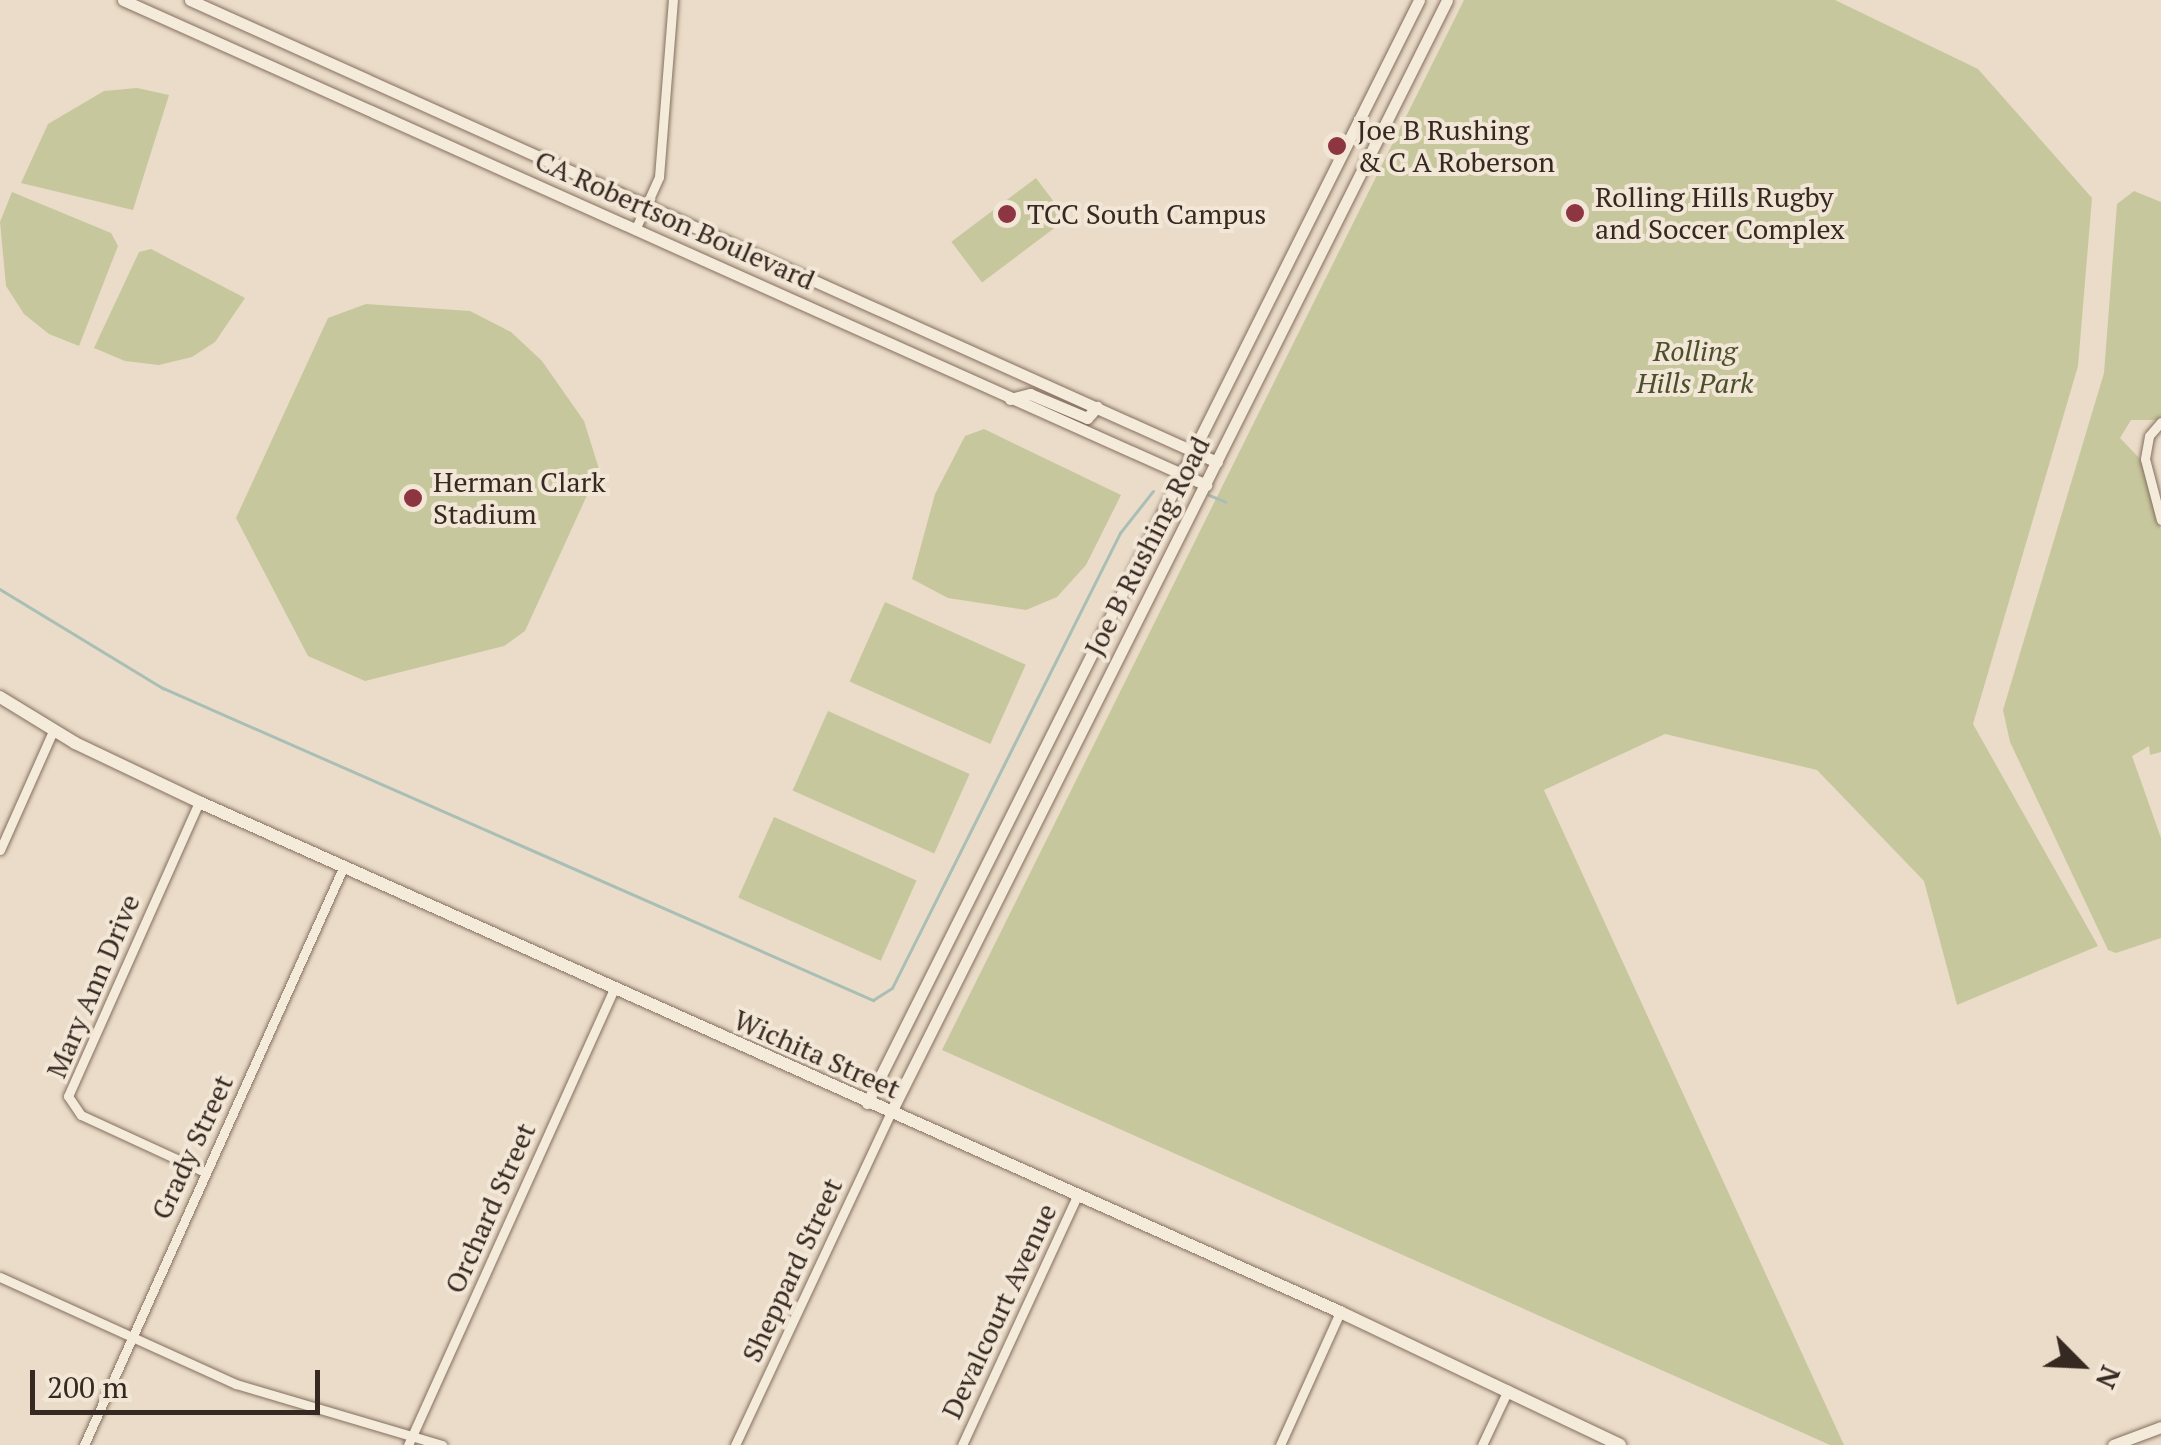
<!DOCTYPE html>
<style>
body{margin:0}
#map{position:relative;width:2161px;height:1445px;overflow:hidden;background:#eadcc8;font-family:"PT Serif",serif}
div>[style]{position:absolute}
.green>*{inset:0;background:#c7c79d;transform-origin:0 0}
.stream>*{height:2.5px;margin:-1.25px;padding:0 1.25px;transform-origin:1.25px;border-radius:1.25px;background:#a9bfb6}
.roads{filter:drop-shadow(0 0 2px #846f5f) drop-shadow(0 0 2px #846f5f)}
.minor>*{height:9px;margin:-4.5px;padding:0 4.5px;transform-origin:4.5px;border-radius:4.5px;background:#f5ebdb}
.tertiary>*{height:11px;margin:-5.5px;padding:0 5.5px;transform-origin:5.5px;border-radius:5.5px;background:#f5ebdb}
.secondary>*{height:12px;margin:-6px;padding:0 6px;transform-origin:6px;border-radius:6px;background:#f5ebdb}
.dots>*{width:28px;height:28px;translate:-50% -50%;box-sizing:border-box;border:5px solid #f2e7d7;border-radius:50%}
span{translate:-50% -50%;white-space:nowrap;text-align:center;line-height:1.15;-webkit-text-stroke:8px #f2e7d7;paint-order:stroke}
.poi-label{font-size:28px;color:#362921}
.left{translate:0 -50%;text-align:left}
.street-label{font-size:28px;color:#362921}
.park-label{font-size:28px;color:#4b502a;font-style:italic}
.north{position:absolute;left:2031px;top:1315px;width:100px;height:100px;-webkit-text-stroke:8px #f2e7d7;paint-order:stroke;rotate:114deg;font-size:28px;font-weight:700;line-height:40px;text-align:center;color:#362921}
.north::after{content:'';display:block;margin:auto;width:35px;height:45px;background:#362921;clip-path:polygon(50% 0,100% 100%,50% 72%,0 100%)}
.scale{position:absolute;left:30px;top:1370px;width:290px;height:45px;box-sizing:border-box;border:5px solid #362921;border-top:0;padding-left:12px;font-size:30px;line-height:35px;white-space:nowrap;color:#362921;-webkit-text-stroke:8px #f2e7d7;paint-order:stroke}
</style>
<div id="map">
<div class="green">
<i style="clip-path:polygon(1464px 0,1835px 0,1978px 69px,2092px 198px,2078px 366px,1973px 724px,2098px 946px,1957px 1005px,1924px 881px,1817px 770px,1665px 734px,1544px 790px,1844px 1445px,1830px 1445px,942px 1050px)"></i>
<i style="clip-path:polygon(137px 88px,169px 95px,133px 210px,21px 183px,48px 124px,104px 91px)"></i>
<i style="left:1036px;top:178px;width:51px;height:106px;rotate:53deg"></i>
<i style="clip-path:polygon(2134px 191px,2161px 202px,2161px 420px,2131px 420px,2120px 438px,2142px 461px,2161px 530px,2161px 752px,2150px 755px,2149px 746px,2132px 756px,2161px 838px,2161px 938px,2116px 953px,2108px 950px,2010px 742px,2003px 710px,2104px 373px,2117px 204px)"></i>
<i style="clip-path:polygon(12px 192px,111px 233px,118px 246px,79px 346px,49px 334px,24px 314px,6px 286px,0 222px)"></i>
<i style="clip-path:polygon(151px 249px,245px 298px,215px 342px,192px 357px,159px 365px,125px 361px,94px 348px,139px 252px)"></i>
<i style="clip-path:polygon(366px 304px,470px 311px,511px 332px,542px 361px,584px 421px,599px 469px,525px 631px,504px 646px,365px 681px,308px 656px,236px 518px,328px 318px)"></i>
<i style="clip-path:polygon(984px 429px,1121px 495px,1086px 565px,1057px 597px,1026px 610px,948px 598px,912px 579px,935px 494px,965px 436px)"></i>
<i style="left:885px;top:602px;width:154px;height:87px;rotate:24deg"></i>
<i style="left:828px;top:711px;width:155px;height:87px;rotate:24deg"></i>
<i style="left:774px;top:817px;width:156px;height:88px;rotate:24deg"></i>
</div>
<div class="stream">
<i style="left:1209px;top:495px;width:18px;rotate:22deg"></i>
<i style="left:0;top:589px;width:191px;rotate:31.3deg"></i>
<i style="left:163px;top:688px;width:776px;rotate:23.72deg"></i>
<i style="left:873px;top:1000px;width:22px;rotate:-32deg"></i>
<i style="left:892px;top:988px;width:509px;rotate:-63.38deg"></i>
<i style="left:1120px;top:533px;width:53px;rotate:-51.8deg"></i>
</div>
<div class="roads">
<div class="minor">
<i style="left:635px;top:230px;width:58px;rotate:-65.6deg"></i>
<i style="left:659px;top:177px;width:178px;rotate:-85.5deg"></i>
<i style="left:2161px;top:422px;width:18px;rotate:131deg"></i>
<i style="left:2149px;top:436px;width:23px;rotate:100deg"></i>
<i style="left:2145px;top:459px;width:63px;rotate:75.3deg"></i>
<i style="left:199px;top:802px;width:322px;rotate:114deg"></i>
<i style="left:68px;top:1096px;width:23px;rotate:56deg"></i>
<i style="left:81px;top:1115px;width:136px;rotate:24.7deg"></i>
<i style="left:0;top:850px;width:130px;rotate:-66deg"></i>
<i style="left:0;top:1277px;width:259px;rotate:24.4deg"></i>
<i style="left:236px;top:1384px;width:215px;rotate:16.5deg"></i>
<i style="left:84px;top:1445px;width:632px;rotate:-65.83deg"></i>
<i style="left:408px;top:1445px;width:499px;rotate:-65.7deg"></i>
<i style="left:735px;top:1445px;width:365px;rotate:-64.9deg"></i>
<i style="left:962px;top:1445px;width:274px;rotate:-65.2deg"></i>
<i style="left:1280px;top:1445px;width:146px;rotate:-65.7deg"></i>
<i style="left:1482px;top:1445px;width:61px;rotate:-64.7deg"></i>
</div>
<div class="tertiary">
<i style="left:123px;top:0;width:1187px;rotate:24.12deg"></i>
<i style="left:190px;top:0;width:1126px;rotate:24.22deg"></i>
<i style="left:1010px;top:399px;width:21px;rotate:-14deg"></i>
<i style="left:1030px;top:394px;width:62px;rotate:22.8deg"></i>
<i style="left:1087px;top:418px;width:15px;rotate:-48deg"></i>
<i style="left:867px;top:1103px;width:1233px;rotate:-63.41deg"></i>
<i style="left:890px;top:1114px;width:1245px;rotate:-63.43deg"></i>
<i style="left:2113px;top:1445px;width:51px;rotate:-20.6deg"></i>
</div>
<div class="secondary">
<i style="left:0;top:697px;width:88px;rotate:31.5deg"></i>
<i style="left:75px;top:743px;width:137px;rotate:25.4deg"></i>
<i style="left:199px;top:802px;width:1250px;rotate:24.08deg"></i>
<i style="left:1340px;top:1312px;width:310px;rotate:25.4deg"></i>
</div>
</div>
<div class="dots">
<i style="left:1337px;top:146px;background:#8d3540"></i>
<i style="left:1575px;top:213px;background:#8d3540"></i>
<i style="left:1007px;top:214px;background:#8d3540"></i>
<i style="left:413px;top:498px;background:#8d3540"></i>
</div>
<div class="poi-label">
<span class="left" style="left:1357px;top:146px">Joe B Rushing<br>&amp; C A Roberson</span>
<span class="left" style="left:1595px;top:213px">Rolling Hills Rugby<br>and Soccer Complex</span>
<span class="left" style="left:1027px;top:214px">TCC South Campus</span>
<span class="left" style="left:433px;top:498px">Herman Clark<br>Stadium</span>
</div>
<div class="street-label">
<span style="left:675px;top:220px;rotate:24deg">CA Robertson Boulevard</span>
<span style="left:1147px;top:546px;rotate:-63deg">Joe B Rushing Road</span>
<span style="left:93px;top:986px;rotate:-67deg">Mary Ann Drive</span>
<span style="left:817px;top:1054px;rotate:24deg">Wichita Street</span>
<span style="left:192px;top:1147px;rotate:-65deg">Grady Street</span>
<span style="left:490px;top:1208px;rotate:-66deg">Orchard Street</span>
<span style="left:792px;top:1270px;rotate:-65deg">Sheppard Street</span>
<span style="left:999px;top:1311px;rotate:-65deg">Devalcourt Avenue</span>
</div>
<div class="park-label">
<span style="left:1695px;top:367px">Rolling<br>Hills Park</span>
</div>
<div class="north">N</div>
<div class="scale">200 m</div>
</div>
